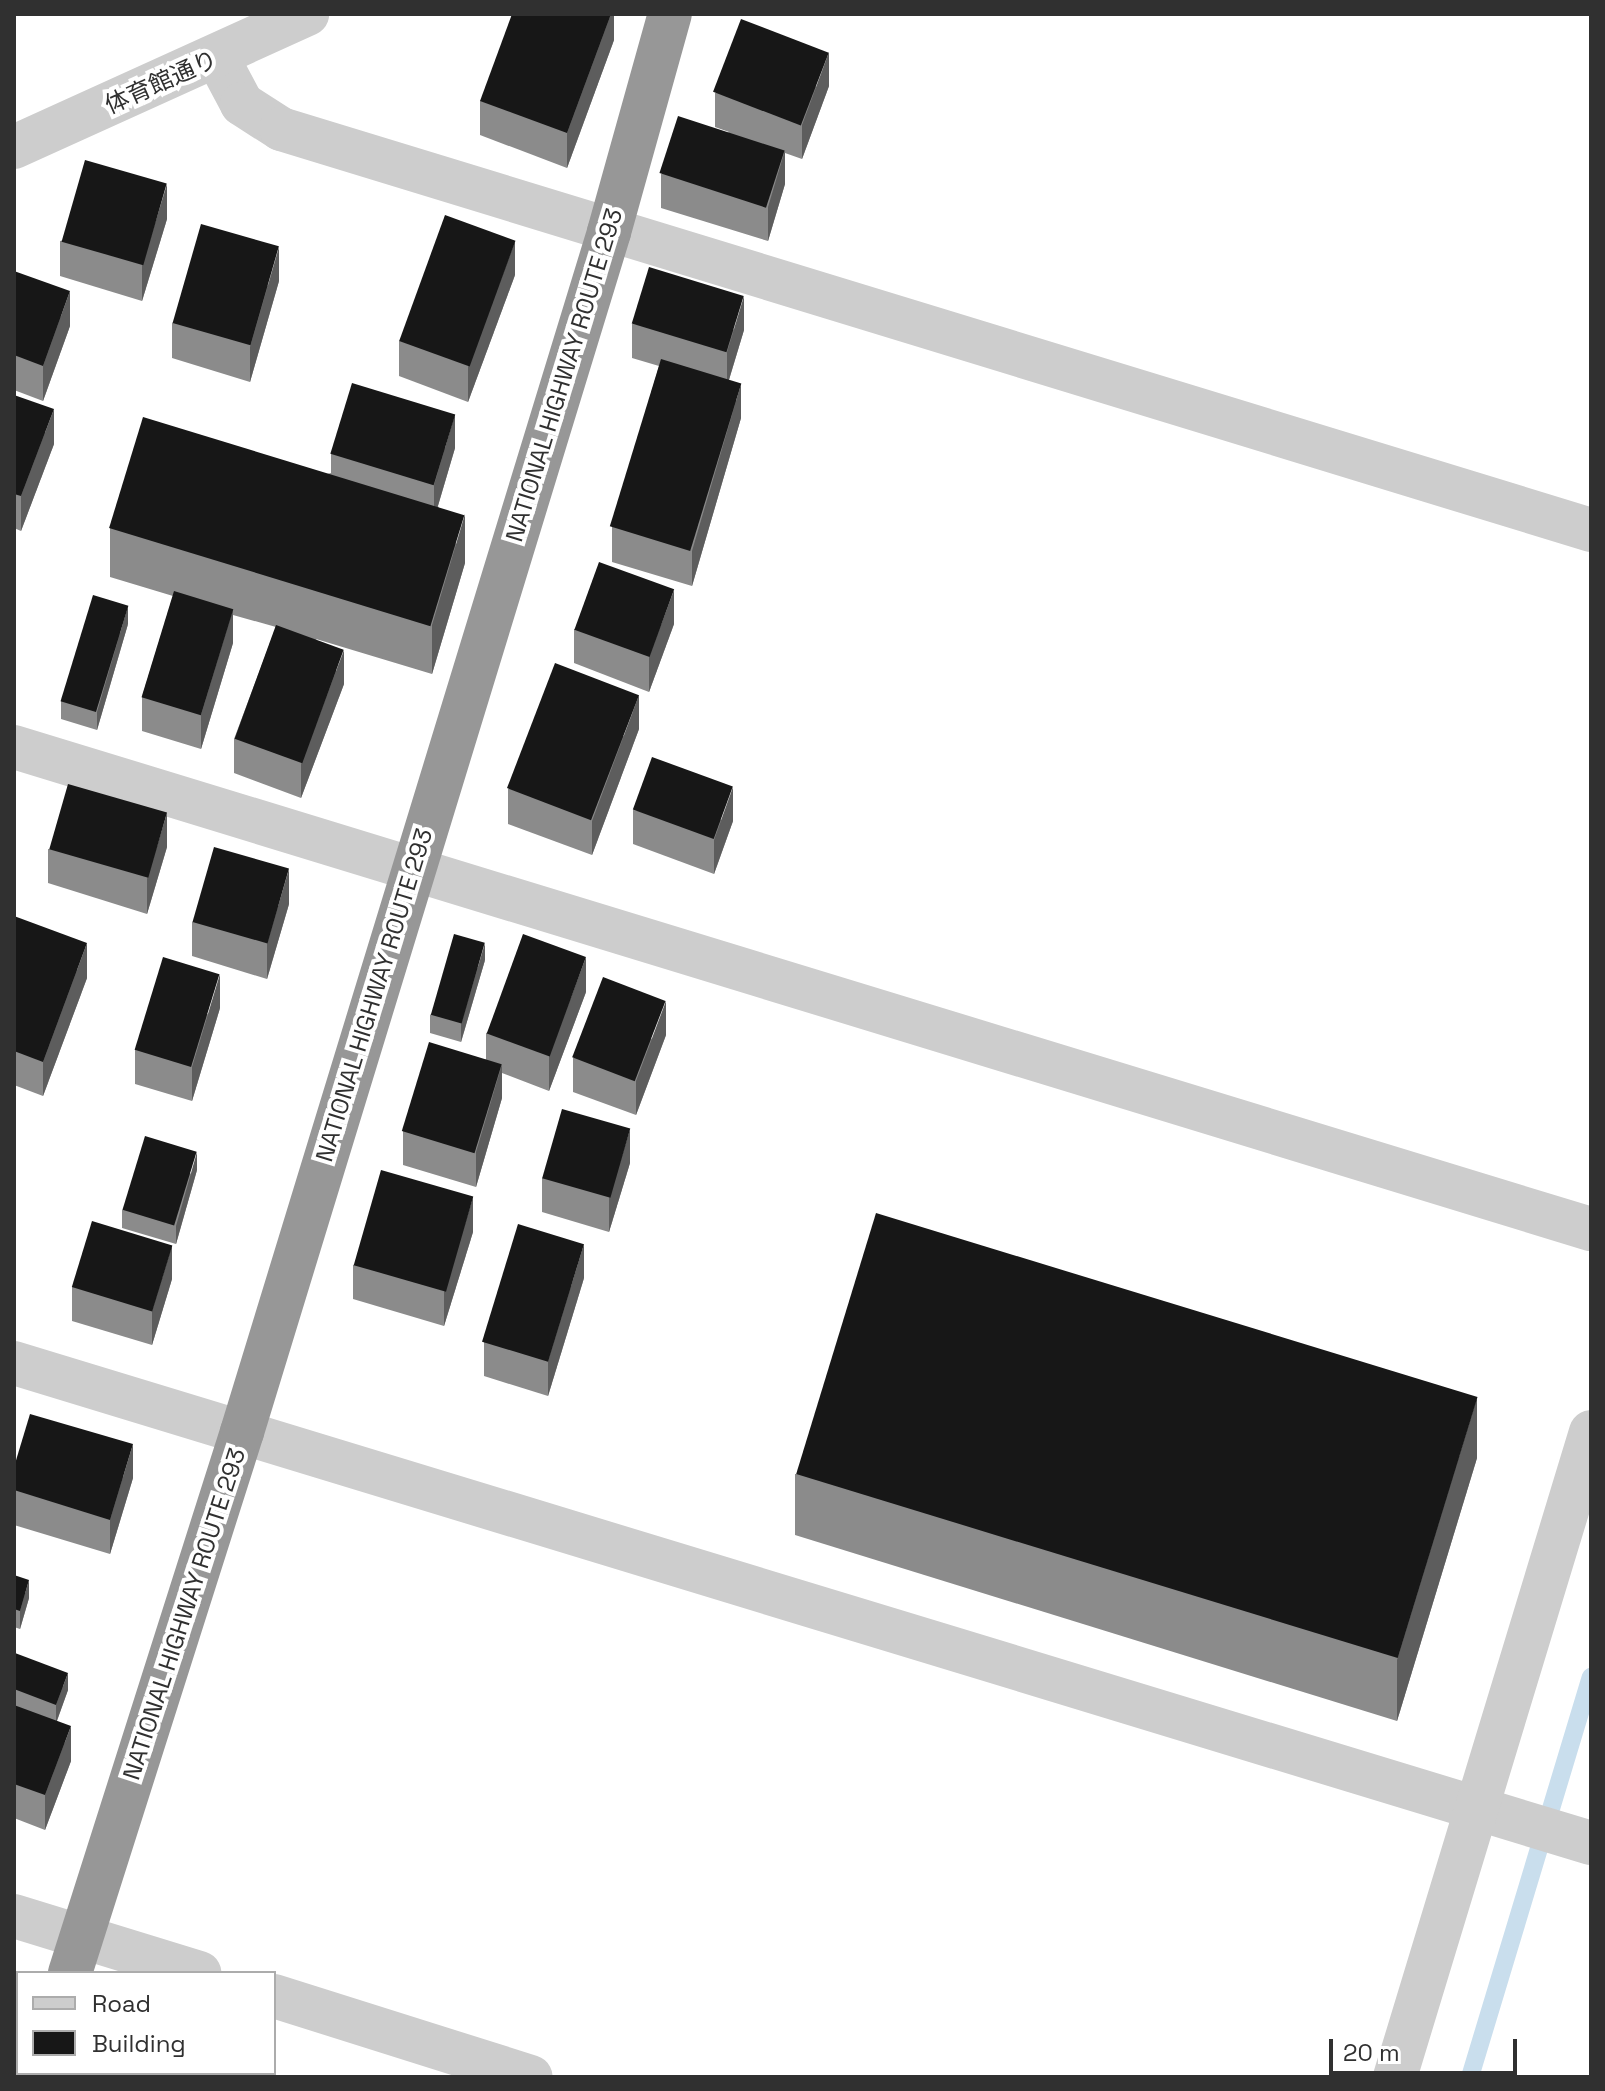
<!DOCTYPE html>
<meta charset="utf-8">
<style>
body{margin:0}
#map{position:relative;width:1605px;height:2091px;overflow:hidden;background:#fff;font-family:"Space Grotesk","Noto Sans JP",sans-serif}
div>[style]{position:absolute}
.stream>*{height:18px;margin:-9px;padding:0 9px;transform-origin:9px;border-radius:9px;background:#c9deed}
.minor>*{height:44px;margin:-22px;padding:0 22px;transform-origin:22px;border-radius:22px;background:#cdcdcd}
.highway>*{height:44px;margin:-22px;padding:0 22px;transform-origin:22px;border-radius:22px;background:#979797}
.wall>*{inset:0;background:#8b8b8b}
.shaded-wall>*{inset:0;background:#5d5d5d}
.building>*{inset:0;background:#171717;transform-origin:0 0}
span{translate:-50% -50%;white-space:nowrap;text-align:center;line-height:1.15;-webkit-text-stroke:8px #fff;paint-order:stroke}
.street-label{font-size:24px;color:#303030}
.frame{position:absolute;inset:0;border:16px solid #303030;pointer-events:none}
.legend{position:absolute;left:16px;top:1971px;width:260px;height:104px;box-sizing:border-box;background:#fff;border:2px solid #acacac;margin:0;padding:10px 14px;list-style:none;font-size:24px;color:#303030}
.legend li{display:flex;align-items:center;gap:16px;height:40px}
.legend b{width:40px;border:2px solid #acacac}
.scale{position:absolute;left:1329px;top:2039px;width:188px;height:36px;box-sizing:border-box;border:4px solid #303030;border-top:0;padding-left:10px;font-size:24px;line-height:28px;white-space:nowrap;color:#303030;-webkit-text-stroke:6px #fff;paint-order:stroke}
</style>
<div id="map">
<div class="stream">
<i style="left:1470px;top:2077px;width:418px;rotate:-73.2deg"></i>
</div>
<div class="minor">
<i style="left:217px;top:57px;width:53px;rotate:62deg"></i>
<i style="left:242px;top:104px;width:46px;rotate:32.7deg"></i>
<i style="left:281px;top:129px;width:1370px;rotate:17.02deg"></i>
<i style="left:14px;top:147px;width:322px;rotate:-24.4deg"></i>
<i style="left:14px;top:747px;width:1649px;rotate:17deg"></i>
<i style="left:14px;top:1363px;width:1648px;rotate:16.93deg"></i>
<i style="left:14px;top:1916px;width:194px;rotate:17.1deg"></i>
<i style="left:274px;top:1996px;width:269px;rotate:17.5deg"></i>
<i style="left:1395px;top:2077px;width:674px;rotate:-73.1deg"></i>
</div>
<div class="highway">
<i style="left:70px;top:1973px;width:568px;rotate:-72.36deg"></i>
<i style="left:242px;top:1432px;width:1255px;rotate:-72.99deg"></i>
<i style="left:609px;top:232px;width:226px;rotate:-74.4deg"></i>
<i style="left:39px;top:2077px;width:4px;rotate:-76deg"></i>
</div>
<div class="wall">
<i style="clip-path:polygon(614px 14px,614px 40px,567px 168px,480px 135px,480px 101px)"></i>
<i style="clip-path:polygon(829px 86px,802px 159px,785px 153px,785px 184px,768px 241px,661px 208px,661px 174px,729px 132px,715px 127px,715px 93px)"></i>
<i style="clip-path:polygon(167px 219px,142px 301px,60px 276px,60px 241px)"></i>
<i style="clip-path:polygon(14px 271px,70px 326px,43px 401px,14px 390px)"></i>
<i style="clip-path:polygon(515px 275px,468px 402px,399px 376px,399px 341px)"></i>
<i style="clip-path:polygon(279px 281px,250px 382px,172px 358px,172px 323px)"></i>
<i style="clip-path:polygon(632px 324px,744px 330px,729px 380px,741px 418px,692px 586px,612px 562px,612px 527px,659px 366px,632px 358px)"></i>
<i style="clip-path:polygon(14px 395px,54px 444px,21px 531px,14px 528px)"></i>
<i style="clip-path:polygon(455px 448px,438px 506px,465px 563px,432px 674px,316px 639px,344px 684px,301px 798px,234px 773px,234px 739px,276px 627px,233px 615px,233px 643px,201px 749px,142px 731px,142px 697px,173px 596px,110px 577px,110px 528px,331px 473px,331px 454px)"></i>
<i style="clip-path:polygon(128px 624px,97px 730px,61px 719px,61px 701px)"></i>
<i style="clip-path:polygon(674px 624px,649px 692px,574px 663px,574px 629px)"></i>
<i style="clip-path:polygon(639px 729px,592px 855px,508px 824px,508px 789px)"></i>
<i style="clip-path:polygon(633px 810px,733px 821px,714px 874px,633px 844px)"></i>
<i style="clip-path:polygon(167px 847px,147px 914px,48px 883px,48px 849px)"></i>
<i style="clip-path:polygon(289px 904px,267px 979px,192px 956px,192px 922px)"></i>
<i style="clip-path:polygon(14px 916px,87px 978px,43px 1096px,14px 1085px)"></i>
<i style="clip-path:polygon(485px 960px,461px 1042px,430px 1033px,430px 1015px)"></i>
<i style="clip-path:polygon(586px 992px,549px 1091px,502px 1073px,502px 1098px,476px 1187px,403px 1165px,403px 1131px,486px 1059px,486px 1033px)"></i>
<i style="clip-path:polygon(220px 1008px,192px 1101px,135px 1084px,135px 1050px)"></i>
<i style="clip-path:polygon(666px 1035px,636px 1115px,573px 1092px,573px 1058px)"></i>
<i style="clip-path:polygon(630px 1163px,609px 1232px,542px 1212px,542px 1178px)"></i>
<i style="clip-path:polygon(197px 1170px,176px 1244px,122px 1228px,122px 1210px)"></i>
<i style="clip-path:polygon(473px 1232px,444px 1326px,353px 1299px,353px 1265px)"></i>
<i style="clip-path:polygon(584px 1278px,548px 1396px,484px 1376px,484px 1342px)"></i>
<i style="clip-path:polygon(172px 1279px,152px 1345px,72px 1321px,72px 1287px)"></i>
<i style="clip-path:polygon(1477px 1458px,1397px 1721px,795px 1535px,795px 1474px)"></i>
<i style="clip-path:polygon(14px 1467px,133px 1478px,110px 1554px,14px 1525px)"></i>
<i style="clip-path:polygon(14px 1575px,29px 1598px,20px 1629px,14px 1627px)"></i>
<i style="clip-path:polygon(14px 1655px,68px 1690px,57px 1721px,71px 1761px,45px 1830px,14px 1818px)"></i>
</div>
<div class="shaded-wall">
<i style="clip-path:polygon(611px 14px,614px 14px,614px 40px,567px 168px,567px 133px)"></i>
<i style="clip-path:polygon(829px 52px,829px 86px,802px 159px,802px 125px)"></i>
<i style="clip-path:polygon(785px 150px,785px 184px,768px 241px,768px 207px)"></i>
<i style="clip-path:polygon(167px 184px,167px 219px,142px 301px,142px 266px)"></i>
<i style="clip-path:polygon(515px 241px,515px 275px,468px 402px,468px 367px)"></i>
<i style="clip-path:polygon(279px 247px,279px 281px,250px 382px,250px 347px)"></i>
<i style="clip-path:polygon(70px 291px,70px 326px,43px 401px,43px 366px)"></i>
<i style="clip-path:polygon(744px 296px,744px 330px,727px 386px,727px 352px)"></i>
<i style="clip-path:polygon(741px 384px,741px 418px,692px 586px,692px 551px)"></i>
<i style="clip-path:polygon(54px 409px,54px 444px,21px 531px,21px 496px)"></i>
<i style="clip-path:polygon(455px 414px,455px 448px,434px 519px,434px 485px)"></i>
<i style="clip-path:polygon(465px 514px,465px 563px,432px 674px,432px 625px)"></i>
<i style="clip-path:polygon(674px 590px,674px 624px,649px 692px,649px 657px)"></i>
<i style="clip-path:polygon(128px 606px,128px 624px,97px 730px,97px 712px)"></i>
<i style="clip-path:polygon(233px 609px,233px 643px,201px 749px,201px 715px)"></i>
<i style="clip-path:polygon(344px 650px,344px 684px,301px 798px,301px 764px)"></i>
<i style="clip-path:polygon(639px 695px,639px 729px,592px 855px,592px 821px)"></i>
<i style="clip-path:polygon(733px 787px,733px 821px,714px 874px,714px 840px)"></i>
<i style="clip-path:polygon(167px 813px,167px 847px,147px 914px,147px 879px)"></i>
<i style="clip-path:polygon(289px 869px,289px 904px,267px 979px,267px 944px)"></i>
<i style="clip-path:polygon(87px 943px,87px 978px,43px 1096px,43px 1062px)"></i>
<i style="clip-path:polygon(485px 943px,485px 960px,461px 1042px,461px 1024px)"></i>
<i style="clip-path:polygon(586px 957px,586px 992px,549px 1091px,549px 1056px)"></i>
<i style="clip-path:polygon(220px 974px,220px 1008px,192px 1101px,192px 1067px)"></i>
<i style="clip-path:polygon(666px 1001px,666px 1035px,636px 1115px,636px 1081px)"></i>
<i style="clip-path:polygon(502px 1064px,502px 1098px,476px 1187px,476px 1152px)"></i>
<i style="clip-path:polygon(630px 1129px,630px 1163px,609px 1232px,609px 1198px)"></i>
<i style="clip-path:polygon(197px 1152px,197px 1170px,176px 1244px,176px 1226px)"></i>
<i style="clip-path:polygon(473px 1197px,473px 1232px,444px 1326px,444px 1292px)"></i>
<i style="clip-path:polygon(584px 1244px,584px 1278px,548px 1396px,548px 1361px)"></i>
<i style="clip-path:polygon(172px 1245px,172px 1279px,152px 1345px,152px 1311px)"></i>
<i style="clip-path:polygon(1477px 1397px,1477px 1458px,1397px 1721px,1397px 1660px)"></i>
<i style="clip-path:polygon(133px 1444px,133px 1478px,110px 1554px,110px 1520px)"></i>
<i style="clip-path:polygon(29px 1580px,29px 1598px,20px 1629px,20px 1611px)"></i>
<i style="clip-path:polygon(68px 1673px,68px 1690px,56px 1723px,56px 1705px)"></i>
<i style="clip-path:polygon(71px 1726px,71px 1761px,45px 1830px,45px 1795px)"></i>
</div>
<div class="building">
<i style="clip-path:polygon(512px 14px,611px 14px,567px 133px,480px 101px)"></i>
<i style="left:741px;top:19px;width:94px;height:78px;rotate:21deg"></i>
<i style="left:678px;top:116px;width:112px;height:60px;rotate:18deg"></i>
<i style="left:85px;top:160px;width:85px;height:85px;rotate:16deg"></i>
<i style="left:445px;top:215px;width:75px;height:134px;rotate:20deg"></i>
<i style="left:201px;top:224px;width:81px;height:103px;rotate:16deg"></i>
<i style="left:649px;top:267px;width:99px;height:59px;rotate:17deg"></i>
<i style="clip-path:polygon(14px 271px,70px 291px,43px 366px,14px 355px)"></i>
<i style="left:661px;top:359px;width:84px;height:175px;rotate:17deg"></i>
<i style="left:352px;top:383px;width:108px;height:74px;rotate:17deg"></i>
<i style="clip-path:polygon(14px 395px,54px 409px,21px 496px,14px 494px)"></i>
<i style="left:143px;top:417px;width:336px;height:116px;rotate:17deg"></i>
<i style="left:599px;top:562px;width:80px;height:72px;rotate:20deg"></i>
<i style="left:174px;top:591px;width:62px;height:111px;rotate:17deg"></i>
<i style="left:93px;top:595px;width:37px;height:111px;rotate:17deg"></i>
<i style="left:276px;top:625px;width:72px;height:121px;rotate:20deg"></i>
<i style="left:555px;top:663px;width:90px;height:134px;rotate:21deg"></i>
<i style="left:652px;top:757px;width:86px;height:56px;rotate:20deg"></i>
<i style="left:68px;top:784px;width:103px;height:68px;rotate:16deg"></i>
<i style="left:214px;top:847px;width:78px;height:78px;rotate:16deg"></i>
<i style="clip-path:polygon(14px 916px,87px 943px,43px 1062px,14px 1051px)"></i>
<i style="left:454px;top:934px;width:32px;height:84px;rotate:16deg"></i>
<i style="left:523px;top:934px;width:67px;height:106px;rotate:20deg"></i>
<i style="left:163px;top:957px;width:59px;height:97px;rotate:17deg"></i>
<i style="left:603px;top:977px;width:67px;height:86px;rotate:21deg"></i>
<i style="left:429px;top:1042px;width:76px;height:93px;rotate:17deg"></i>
<i style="left:562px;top:1109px;width:71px;height:72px;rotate:16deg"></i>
<i style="left:145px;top:1136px;width:54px;height:77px;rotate:17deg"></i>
<i style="left:381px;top:1170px;width:96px;height:99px;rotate:16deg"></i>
<i style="left:876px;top:1213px;width:629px;height:273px;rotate:17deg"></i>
<i style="left:92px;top:1221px;width:84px;height:69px;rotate:17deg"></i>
<i style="left:518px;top:1224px;width:69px;height:123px;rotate:17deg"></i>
<i style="clip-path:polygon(30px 1414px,133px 1444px,110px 1520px,14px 1490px,14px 1467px)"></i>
<i style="clip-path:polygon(14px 1575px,29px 1580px,20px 1611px,14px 1609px)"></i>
<i style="clip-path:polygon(15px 1653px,68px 1673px,56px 1705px,14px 1689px)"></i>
<i style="clip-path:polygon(14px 1705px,71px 1726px,45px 1795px,14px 1784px)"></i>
</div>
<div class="street-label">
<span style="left:161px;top:82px;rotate:-24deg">体育館通り</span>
<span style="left:564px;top:375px;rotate:-73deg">NATIONAL HIGHWAY ROUTE 293</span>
<span style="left:374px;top:995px;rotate:-73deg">NATIONAL HIGHWAY ROUTE 293</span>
<span style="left:184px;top:1614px;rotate:-72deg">NATIONAL HIGHWAY ROUTE 293</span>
</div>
<div class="frame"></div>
<ul class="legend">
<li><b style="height:10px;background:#cdcdcd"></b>Road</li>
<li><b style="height:22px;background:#171717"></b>Building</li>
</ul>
<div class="scale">20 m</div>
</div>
